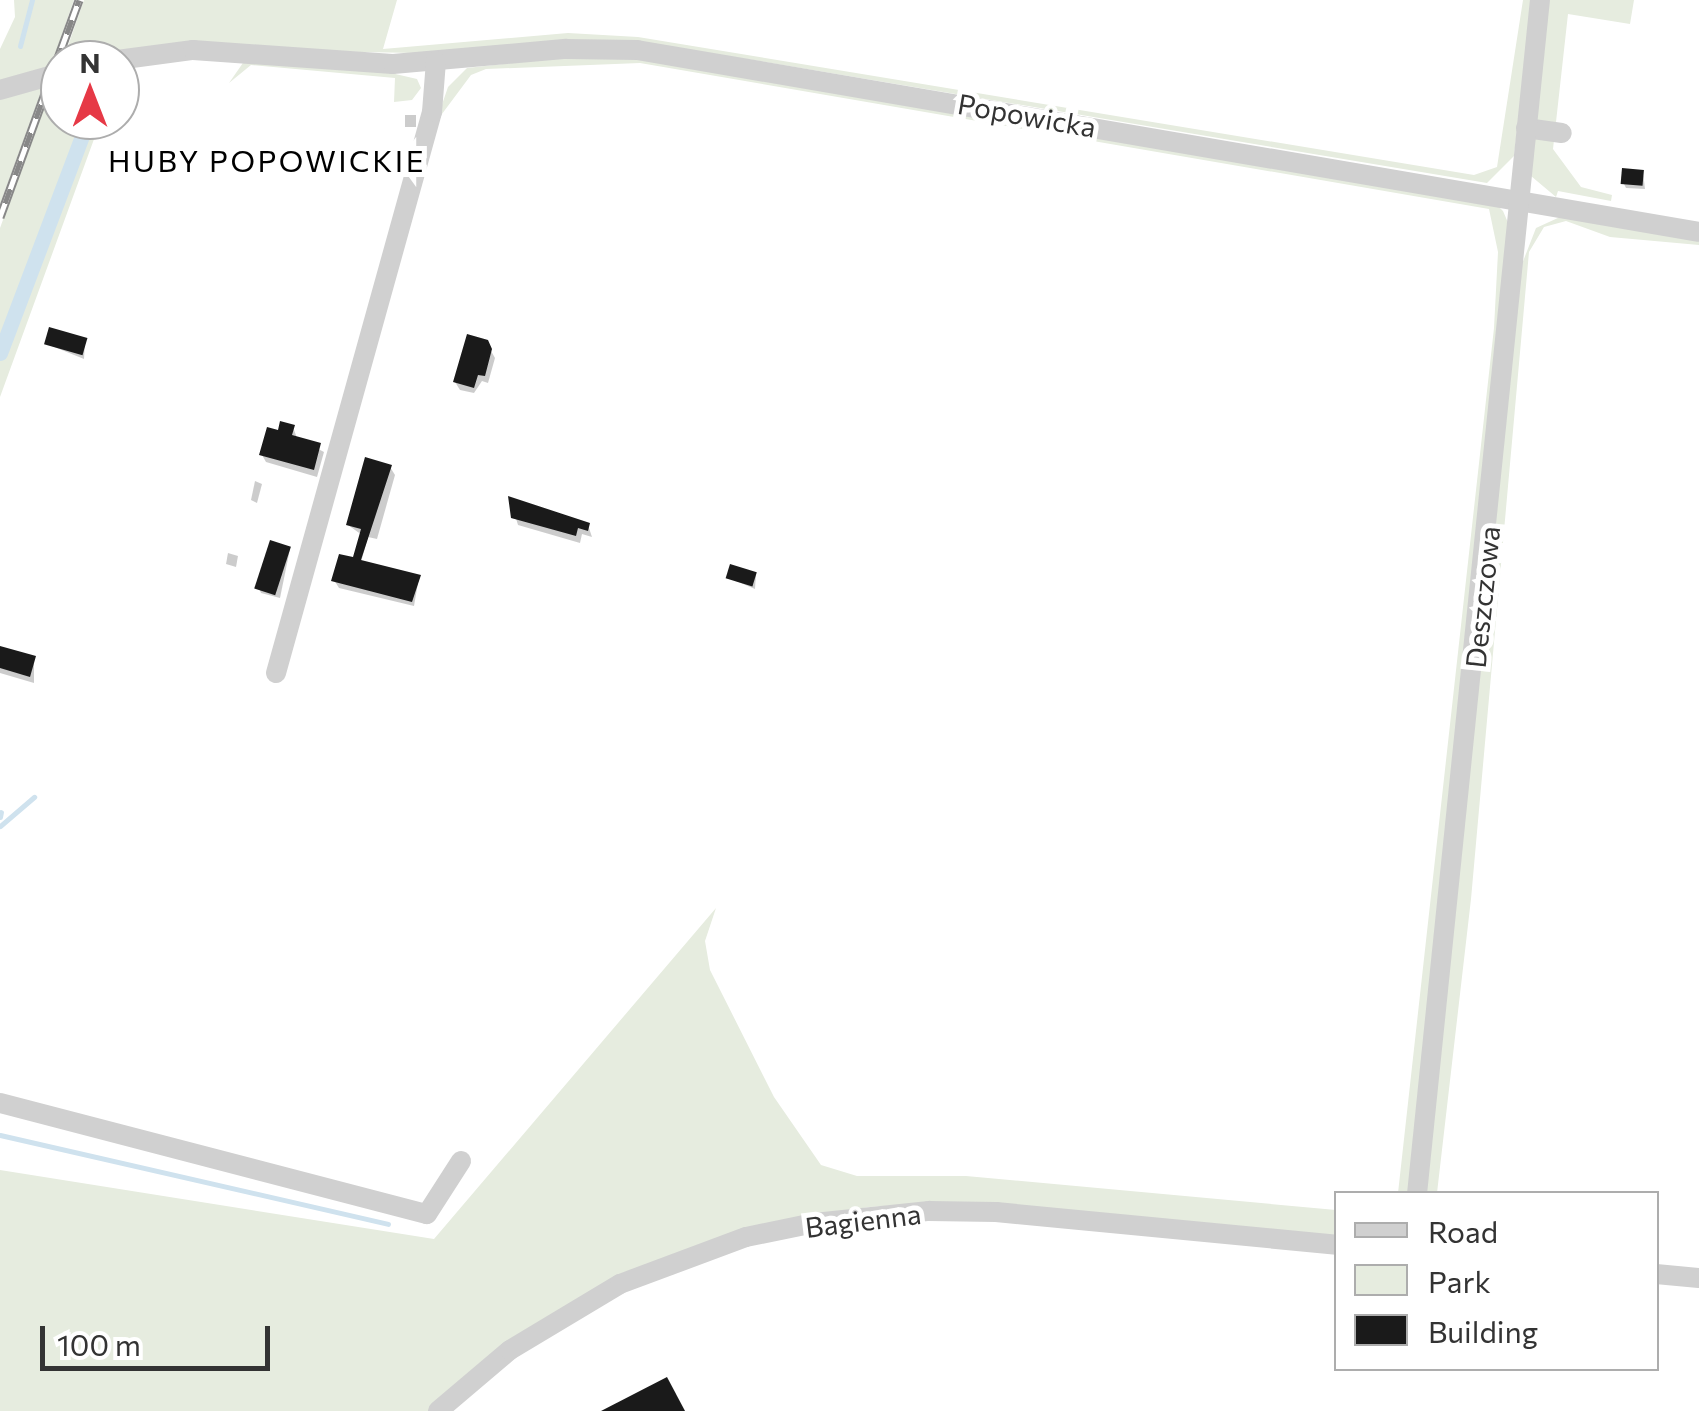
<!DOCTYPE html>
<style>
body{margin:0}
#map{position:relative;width:1699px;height:1411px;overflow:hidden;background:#fff;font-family:Commissioner,sans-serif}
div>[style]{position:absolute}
.green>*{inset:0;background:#e6ecdf}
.shadow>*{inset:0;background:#0003;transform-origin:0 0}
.stream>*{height:5px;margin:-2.5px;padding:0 2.5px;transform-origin:2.5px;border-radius:2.5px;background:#cfe2ee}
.canal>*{height:15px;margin:-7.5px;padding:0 7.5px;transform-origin:7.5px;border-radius:7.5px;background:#cfe2ee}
.building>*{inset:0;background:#1a1a1a;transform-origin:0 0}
.minor>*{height:20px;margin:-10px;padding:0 10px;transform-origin:10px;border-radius:10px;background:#d0d0d0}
.rail>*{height:9px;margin-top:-4.5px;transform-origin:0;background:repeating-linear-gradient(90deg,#fff 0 15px,#888 0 30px);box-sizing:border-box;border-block:2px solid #888}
span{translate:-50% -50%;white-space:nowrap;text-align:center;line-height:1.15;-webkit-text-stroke:10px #fff;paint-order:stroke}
.street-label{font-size:28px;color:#333}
.neighbourhood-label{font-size:30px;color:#000;letter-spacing:2.5px}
.legend{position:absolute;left:1334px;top:1191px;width:325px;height:180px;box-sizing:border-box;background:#fff;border:2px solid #adadad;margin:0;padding:12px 18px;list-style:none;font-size:30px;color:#333}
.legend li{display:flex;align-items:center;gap:20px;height:50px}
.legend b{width:50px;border:2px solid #adadad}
.north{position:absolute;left:40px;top:40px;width:100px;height:100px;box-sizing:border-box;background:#fff;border:2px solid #adadad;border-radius:50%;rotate:0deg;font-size:28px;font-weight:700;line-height:40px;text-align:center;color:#333}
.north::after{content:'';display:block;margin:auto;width:35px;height:45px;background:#e63946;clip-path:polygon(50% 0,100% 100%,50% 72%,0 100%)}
.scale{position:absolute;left:40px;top:1326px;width:230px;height:45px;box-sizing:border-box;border:5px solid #333;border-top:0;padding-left:12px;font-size:30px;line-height:35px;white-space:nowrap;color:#333;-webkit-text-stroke:8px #fff;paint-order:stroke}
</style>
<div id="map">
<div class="green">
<i style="clip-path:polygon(14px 0,74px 0,50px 69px,0 83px,0 49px,15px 17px)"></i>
<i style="clip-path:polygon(84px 0,397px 0,383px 49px,568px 33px,638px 37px,1474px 175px,1497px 167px,1523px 0,1532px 0,1514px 156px,1487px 183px,747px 59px,149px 48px,63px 60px)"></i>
<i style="clip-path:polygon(1549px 0,1634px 0,1630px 24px,1568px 14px,1553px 149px,1581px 187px,1612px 195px,1611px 201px,1558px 191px,1556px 197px,1531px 176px)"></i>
<i style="clip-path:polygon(558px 58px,637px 59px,1498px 206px,1503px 211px,1509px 225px,1411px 1193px,1398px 1193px,1494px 328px,1498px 252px,1489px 209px,640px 63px,486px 69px,471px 75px,436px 122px,448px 87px,467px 68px)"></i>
<i style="clip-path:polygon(245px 60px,391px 73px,417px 79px,421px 88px,412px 100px,394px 102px,395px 78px,251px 65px,229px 83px)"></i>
<i style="clip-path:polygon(44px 84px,2px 199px,0 204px,0 97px)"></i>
<i style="clip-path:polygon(60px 84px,60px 120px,101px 120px,0 397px,0 228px,52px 86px)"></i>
<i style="clip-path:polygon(1560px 217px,1699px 240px,1699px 245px,1610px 237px,1566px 221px,1544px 227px,1529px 252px,1471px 899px,1437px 1193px,1426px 1194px,1522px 264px,1536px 228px)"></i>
<i style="clip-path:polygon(716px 908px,705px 941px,710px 970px,774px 1097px,821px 1165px,857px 1176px,966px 1176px,1336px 1210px,1336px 1237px,928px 1203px,870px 1207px,812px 1215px,673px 1255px,428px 1411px,0 1411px,0 1170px,434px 1239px)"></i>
</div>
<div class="shadow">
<i style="left:405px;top:115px;width:11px;height:12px"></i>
<i style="clip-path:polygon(1643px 172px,1645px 189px,1626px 188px,1624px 184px)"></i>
<i style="clip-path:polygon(85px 340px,84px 359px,47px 344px)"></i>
<i style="clip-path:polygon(486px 342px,495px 358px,488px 383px,482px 381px,474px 393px,460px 390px,455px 382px)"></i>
<i style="clip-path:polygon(293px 427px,297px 438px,324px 452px,317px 477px,266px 462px,262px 455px)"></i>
<i style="clip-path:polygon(390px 467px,395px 475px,377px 539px,368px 537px,361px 562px,419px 577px,414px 606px,339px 588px,334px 580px,355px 560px,362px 535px,348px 525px)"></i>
<i style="clip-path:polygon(255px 481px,262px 484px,257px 503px,251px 500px)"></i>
<i style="clip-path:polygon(510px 499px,588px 525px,592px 537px,582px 534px,580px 543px,518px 525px)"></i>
<i style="clip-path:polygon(290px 549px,280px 598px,261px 593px,259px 588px)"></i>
<i style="clip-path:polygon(228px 553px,238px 556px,236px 567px,226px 564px)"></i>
<i style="clip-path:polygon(756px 574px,755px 589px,729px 578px)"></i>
<i style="clip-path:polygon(0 648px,34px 659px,34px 683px,0 673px)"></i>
</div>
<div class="stream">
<i style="left:20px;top:46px;width:48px;rotate:-75.4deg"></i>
<i style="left:0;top:817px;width:5px;rotate:-79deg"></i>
<i style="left:0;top:826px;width:45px;rotate:-40.5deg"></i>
<i style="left:0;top:1135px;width:398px;rotate:12.9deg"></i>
</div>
<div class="canal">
<i style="left:0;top:353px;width:249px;rotate:-69.3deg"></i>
</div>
<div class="building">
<i style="left:1622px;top:168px;width:22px;height:16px;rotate:5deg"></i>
<i style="left:49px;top:327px;width:40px;height:18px;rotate:16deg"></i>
<i style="clip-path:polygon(467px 334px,488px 340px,492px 349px,485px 376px,478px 375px,474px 388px,453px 382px)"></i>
<i style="clip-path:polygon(280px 421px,295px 425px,292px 435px,321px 443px,314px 470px,259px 455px,267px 427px,278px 430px)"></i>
<i style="clip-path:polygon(365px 457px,392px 465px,361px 560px,421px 575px,412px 602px,331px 581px,339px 554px,353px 557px,361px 529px,346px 525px)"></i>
<i style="clip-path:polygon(508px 496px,590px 523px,588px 531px,578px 528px,576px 536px,511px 518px)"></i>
<i style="left:270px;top:540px;width:22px;height:51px;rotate:18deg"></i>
<i style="left:730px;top:564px;width:28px;height:15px;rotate:17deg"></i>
<i style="clip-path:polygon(0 646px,36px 656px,30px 677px,0 668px)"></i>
<i style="clip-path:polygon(667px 1377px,685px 1411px,601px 1411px)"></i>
</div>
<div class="minor">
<i style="left:117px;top:60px;width:77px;rotate:-7.5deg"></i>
<i style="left:193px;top:50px;width:200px;rotate:4deg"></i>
<i style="left:393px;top:64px;width:174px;rotate:-5deg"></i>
<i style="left:566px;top:49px;width:71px;rotate:0.8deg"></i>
<i style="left:637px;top:50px;width:1077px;rotate:9.72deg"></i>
<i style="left:0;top:90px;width:62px;rotate:-15.8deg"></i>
<i style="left:1526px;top:128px;width:36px;rotate:8deg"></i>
<i style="left:276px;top:673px;width:582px;rotate:-74.46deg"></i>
<i style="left:432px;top:112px;width:51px;rotate:-85.5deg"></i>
<i style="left:0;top:1103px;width:441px;rotate:14.6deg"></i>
<i style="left:427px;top:1214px;width:63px;rotate:-57.3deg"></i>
<i style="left:1417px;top:1194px;width:1200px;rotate:-84.12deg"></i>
<i style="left:1656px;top:1274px;width:43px;rotate:5.3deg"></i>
<i style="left:438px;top:1411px;width:94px;rotate:-40.3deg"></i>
<i style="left:510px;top:1350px;width:128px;rotate:-31deg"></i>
<i style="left:620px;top:1284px;width:134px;rotate:-20.5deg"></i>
<i style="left:746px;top:1237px;width:69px;rotate:-11.6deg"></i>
<i style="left:814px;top:1223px;width:116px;rotate:-6deg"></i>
<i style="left:929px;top:1211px;width:67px;rotate:0.9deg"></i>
<i style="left:996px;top:1212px;width:342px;rotate:5.5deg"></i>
</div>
<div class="rail">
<i style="left:0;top:217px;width:231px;rotate:-70deg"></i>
</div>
<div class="street-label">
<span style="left:1027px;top:115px;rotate:10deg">Popowicka</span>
<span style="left:1482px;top:597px;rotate:-84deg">Deszczowa</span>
<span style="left:863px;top:1220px;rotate:-7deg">Bagienna</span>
</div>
<div class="neighbourhood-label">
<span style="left:267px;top:160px">HUBY POPOWICKIE</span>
</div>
<ul class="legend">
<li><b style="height:12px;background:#d0d0d0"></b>Road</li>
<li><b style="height:28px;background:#e6ecdf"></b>Park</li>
<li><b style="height:28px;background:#1a1a1a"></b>Building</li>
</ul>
<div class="north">N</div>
<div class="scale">100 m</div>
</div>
